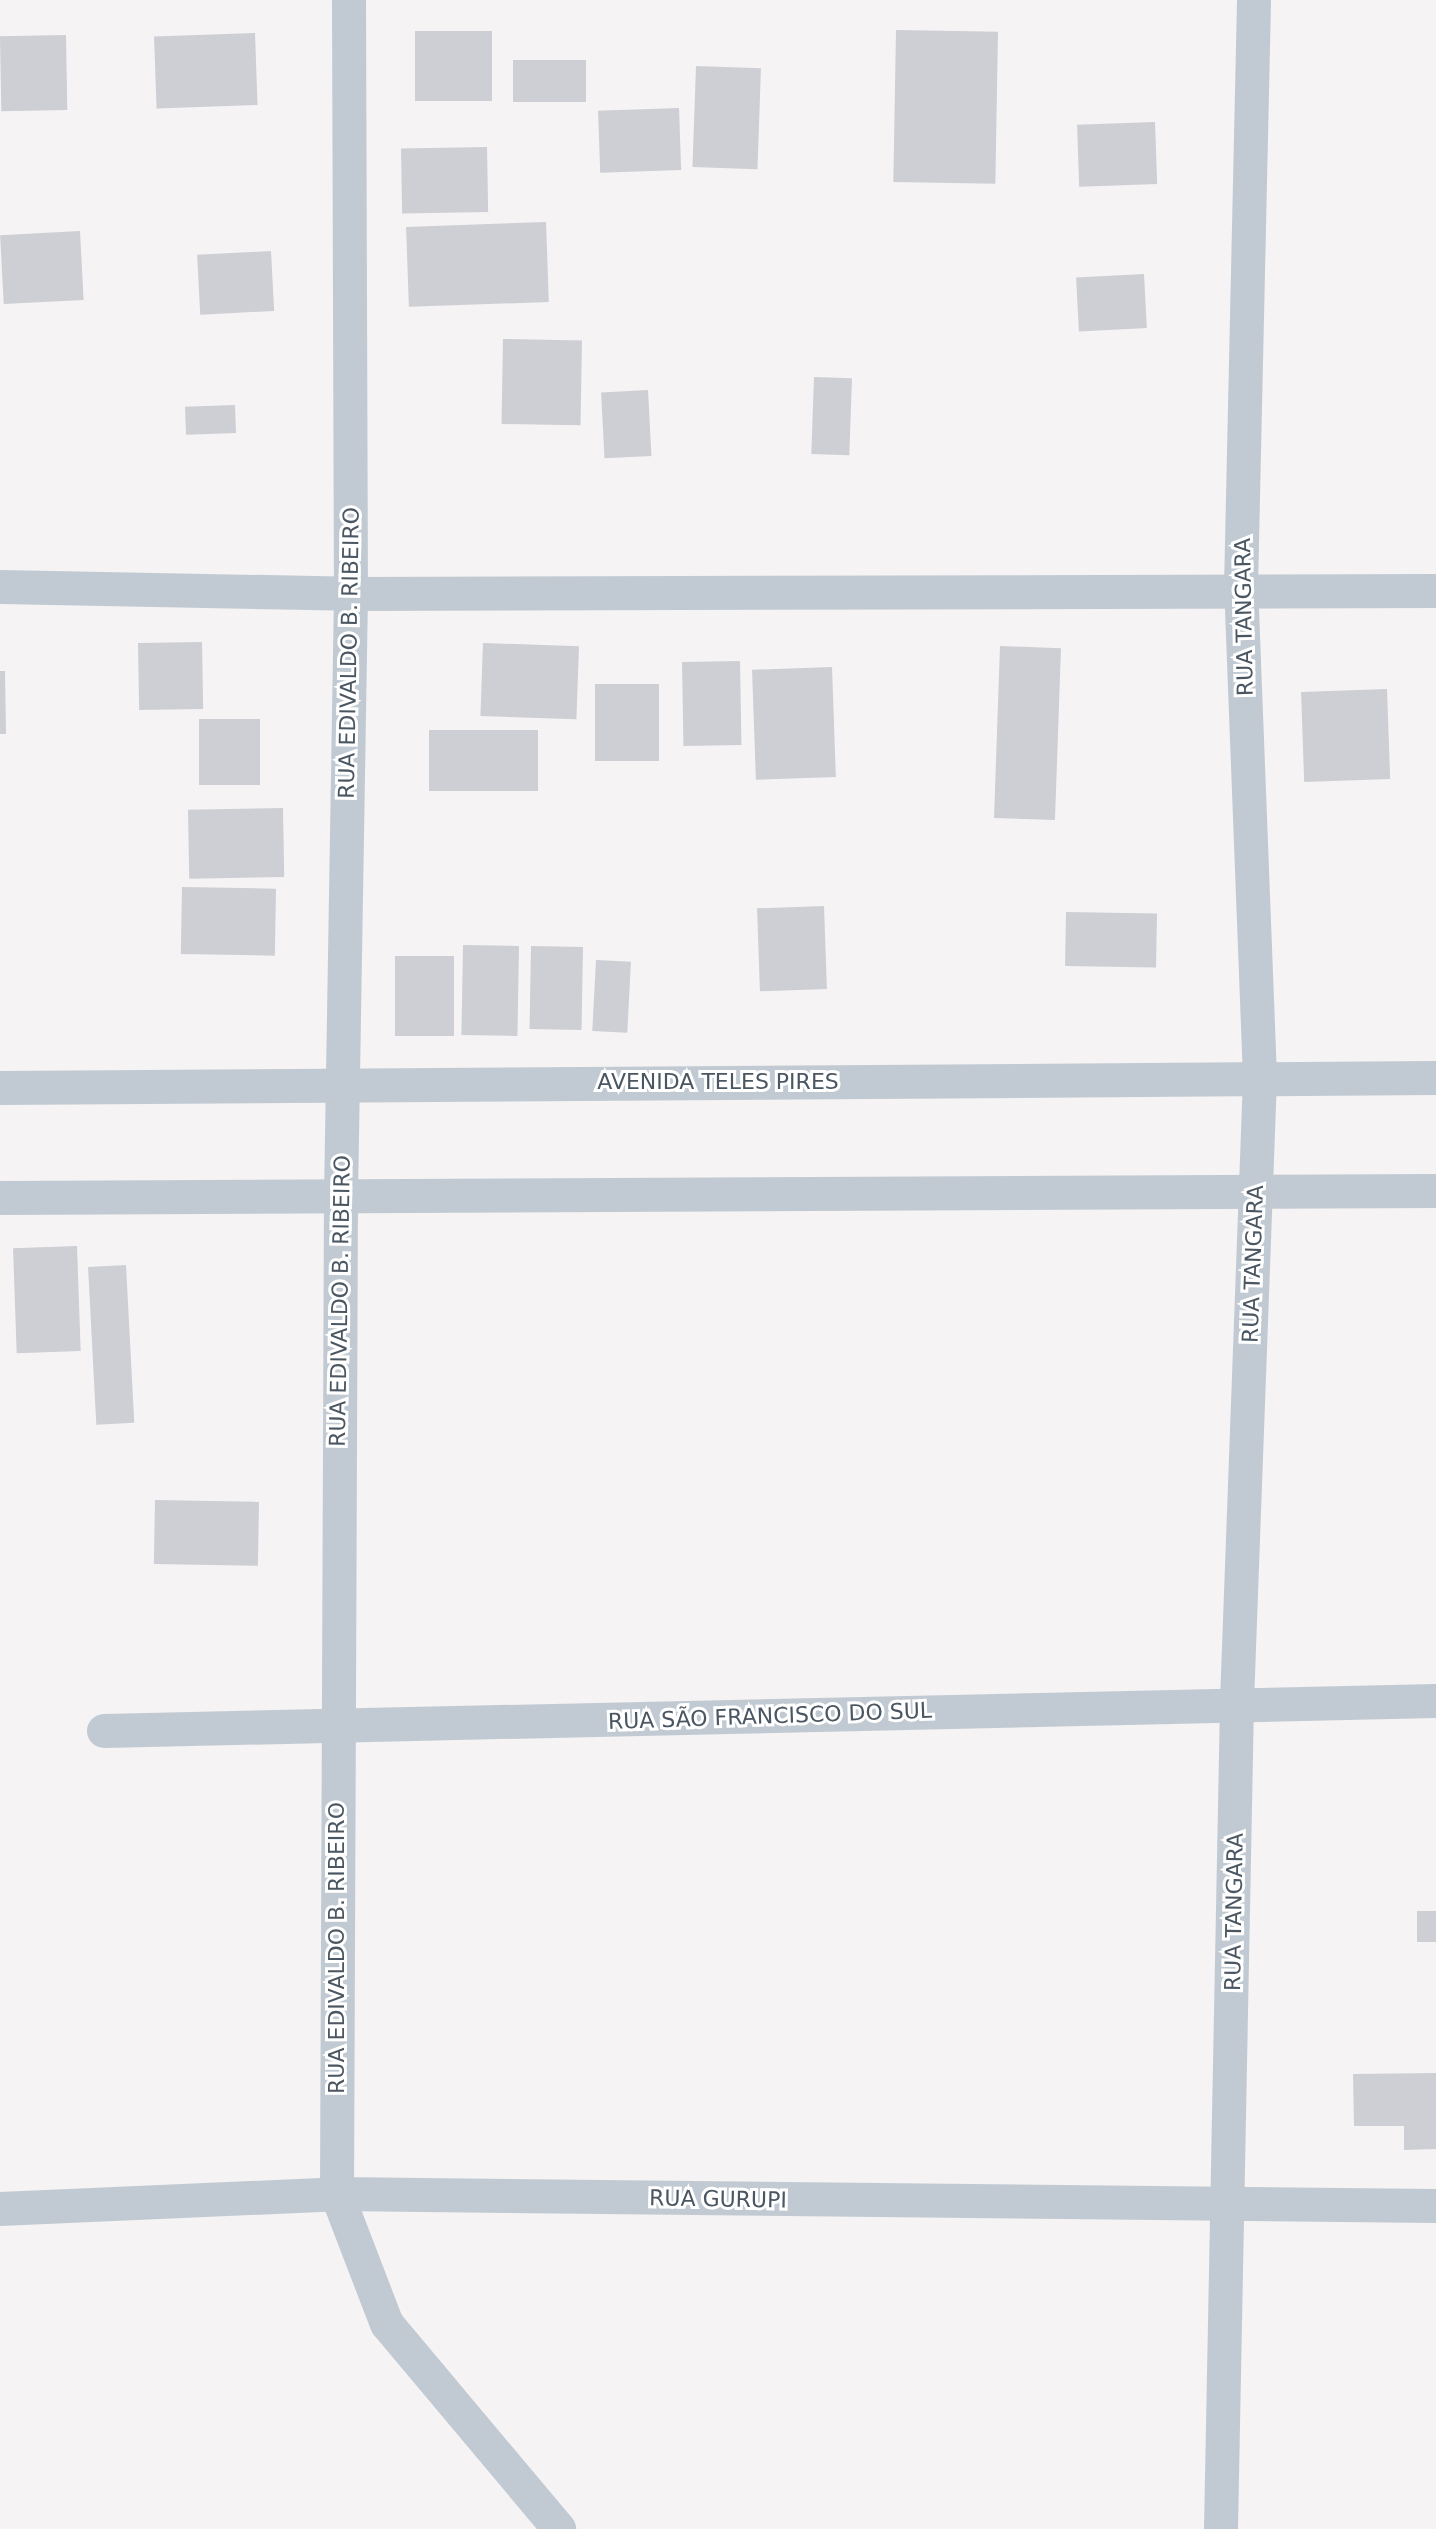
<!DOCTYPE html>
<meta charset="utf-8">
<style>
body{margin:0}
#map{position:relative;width:1436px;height:2529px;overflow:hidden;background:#f5f3f3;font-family:"DejaVu Sans",sans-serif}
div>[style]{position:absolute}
.building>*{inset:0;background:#cdcfd5;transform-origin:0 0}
.street>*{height:34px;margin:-17px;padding:0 17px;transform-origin:17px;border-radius:17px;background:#c1cad2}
span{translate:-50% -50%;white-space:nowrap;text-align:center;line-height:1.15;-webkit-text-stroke:6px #fff;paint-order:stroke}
.street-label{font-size:22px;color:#4a5661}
</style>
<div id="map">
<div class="building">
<i style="left:896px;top:30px;width:102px;height:152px;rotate:1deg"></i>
<i style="left:415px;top:31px;width:77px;height:70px"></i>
<i style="left:255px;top:33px;width:72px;height:101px;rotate:88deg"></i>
<i style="left:66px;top:35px;width:75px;height:66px;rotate:89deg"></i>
<i style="left:513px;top:60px;width:73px;height:42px"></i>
<i style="left:696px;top:66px;width:65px;height:101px;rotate:2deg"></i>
<i style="left:679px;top:108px;width:62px;height:81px;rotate:88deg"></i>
<i style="left:1155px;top:122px;width:62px;height:78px;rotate:88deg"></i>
<i style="left:487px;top:147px;width:65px;height:86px;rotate:89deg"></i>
<i style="left:546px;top:222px;width:80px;height:140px;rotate:88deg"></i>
<i style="left:80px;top:231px;width:69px;height:80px;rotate:87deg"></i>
<i style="left:271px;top:251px;width:60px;height:74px;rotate:87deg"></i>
<i style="left:1144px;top:274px;width:54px;height:68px;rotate:87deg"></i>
<i style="left:503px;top:339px;width:79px;height:85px;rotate:1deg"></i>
<i style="left:814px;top:377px;width:38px;height:77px;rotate:2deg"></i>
<i style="left:648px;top:390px;width:66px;height:47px;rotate:87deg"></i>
<i style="left:235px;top:405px;width:28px;height:50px;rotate:88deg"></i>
<i style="left:202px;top:642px;width:67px;height:64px;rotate:89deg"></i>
<i style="left:483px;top:643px;width:96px;height:73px;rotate:2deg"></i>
<i style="left:1000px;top:646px;width:61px;height:172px;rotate:2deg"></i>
<i style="left:740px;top:661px;width:84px;height:58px;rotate:89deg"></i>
<i style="left:832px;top:667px;width:110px;height:80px;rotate:88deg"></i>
<i style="clip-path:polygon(0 671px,5px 671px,6px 734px,0 734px)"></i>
<i style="left:595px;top:684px;width:64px;height:77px"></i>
<i style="left:1387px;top:689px;width:90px;height:86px;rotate:88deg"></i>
<i style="left:199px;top:719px;width:61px;height:66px"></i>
<i style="left:538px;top:730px;width:61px;height:109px;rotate:90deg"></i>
<i style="left:283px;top:808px;width:69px;height:95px;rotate:89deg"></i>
<i style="left:182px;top:887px;width:94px;height:67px;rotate:1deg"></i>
<i style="left:824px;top:906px;width:83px;height:67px;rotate:88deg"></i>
<i style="left:1066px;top:912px;width:91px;height:54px;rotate:1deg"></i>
<i style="left:519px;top:946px;width:90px;height:56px;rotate:91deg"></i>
<i style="left:531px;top:946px;width:52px;height:83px;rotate:1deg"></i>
<i style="left:395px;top:956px;width:59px;height:80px"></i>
<i style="left:596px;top:960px;width:35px;height:71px;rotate:3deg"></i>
<i style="left:77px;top:1246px;width:105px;height:64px;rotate:88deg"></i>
<i style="left:126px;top:1265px;width:158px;height:38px;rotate:87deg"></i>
<i style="left:155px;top:1500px;width:104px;height:64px;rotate:1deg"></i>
<i style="left:1417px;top:1911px;width:19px;height:31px"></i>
<i style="clip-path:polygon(1436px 2073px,1436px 2149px,1404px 2150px,1404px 2126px,1354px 2126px,1353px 2074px)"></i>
</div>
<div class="street">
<i style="left:349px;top:0;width:594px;rotate:89.81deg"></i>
<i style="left:351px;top:594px;width:602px;rotate:90.95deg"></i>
<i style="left:341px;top:1196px;width:998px;rotate:90.23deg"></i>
<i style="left:337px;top:2194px;width:139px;rotate:69deg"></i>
<i style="left:387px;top:2324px;width:268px;rotate:50deg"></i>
<i style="left:0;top:587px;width:351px;rotate:1.1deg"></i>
<i style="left:351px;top:594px;width:1085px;rotate:-0.16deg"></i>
<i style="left:0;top:1088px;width:1436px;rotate:-0.4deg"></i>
<i style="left:0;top:1198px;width:1436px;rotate:-0.28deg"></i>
<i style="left:104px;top:1731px;width:1332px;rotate:-1.29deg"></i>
<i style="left:0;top:2209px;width:337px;rotate:-2.5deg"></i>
<i style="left:337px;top:2194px;width:1099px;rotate:0.63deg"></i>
<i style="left:1221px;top:2529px;width:827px;rotate:-88.89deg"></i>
<i style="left:1237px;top:1702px;width:624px;rotate:-87.89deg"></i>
<i style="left:1260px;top:1078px;width:490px;rotate:-92.2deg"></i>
<i style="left:1241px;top:588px;width:588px;rotate:-88.73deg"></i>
</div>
<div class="street-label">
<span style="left:1244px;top:617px;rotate:-91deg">RUA TANGARA</span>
<span style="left:349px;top:653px;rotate:-89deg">RUA EDIVALDO B. RIBEIRO</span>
<span style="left:718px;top:1082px">AVENIDA TELES PIRES</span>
<span style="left:1253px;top:1264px;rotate:-88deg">RUA TANGARA</span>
<span style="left:340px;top:1301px;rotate:-89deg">RUA EDIVALDO B. RIBEIRO</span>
<span style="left:770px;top:1716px;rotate:-2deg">RUA SÃO FRANCISCO DO SUL</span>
<span style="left:1234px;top:1912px;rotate:-89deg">RUA TANGARA</span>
<span style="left:337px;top:1948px;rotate:-90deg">RUA EDIVALDO B. RIBEIRO</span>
<span style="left:718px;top:2199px;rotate:1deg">RUA GURUPI</span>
</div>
</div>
